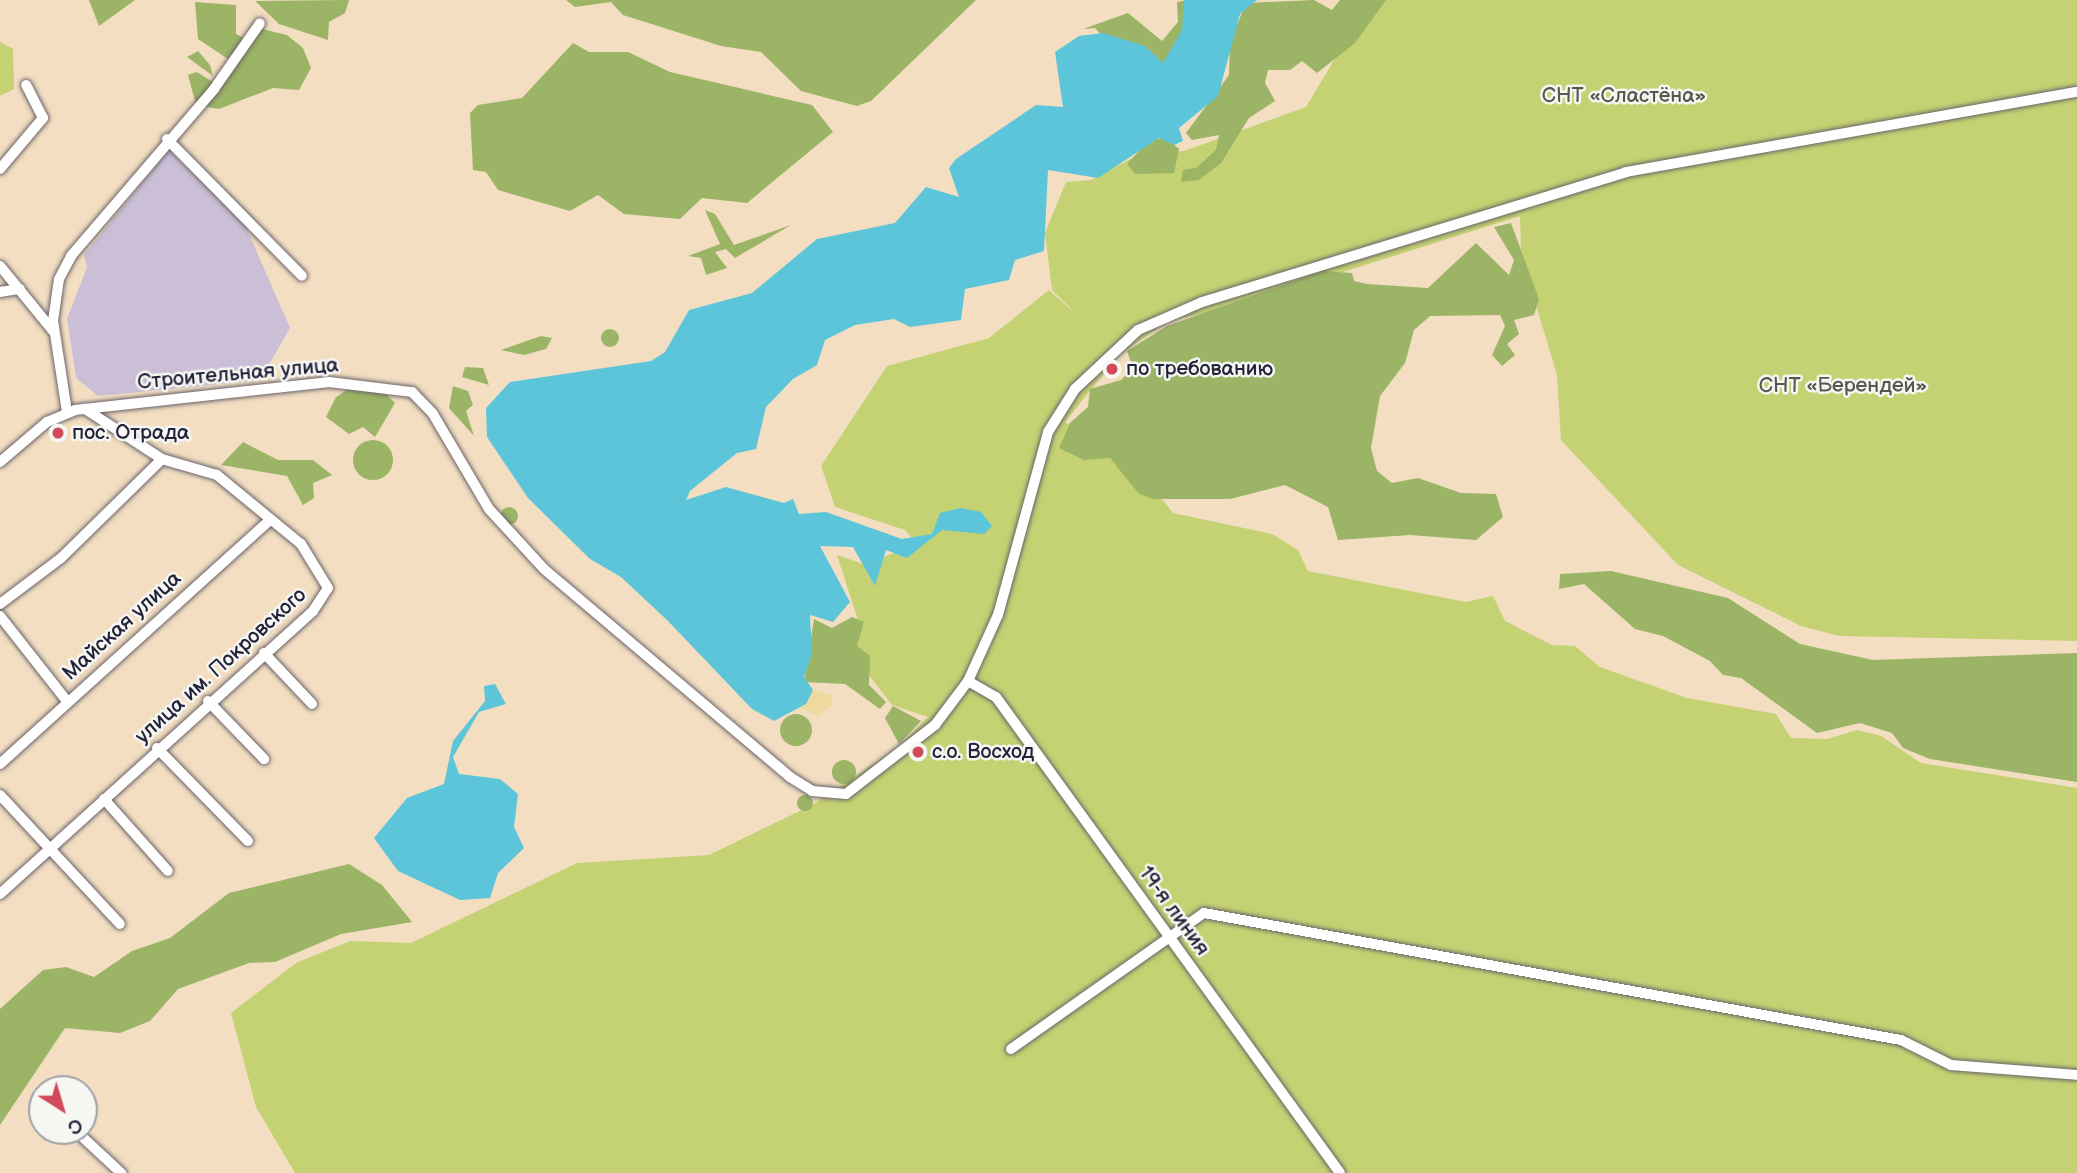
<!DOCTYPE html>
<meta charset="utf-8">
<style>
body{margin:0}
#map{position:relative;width:2077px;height:1173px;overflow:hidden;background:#f3dec2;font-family:"Balsamiq Sans",sans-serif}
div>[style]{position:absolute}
.industrial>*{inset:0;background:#cabfd6}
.green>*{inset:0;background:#c4d273}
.forest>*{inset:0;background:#9bb465}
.round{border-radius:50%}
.sand>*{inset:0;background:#eeda9e}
.water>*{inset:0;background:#5dc5da}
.roads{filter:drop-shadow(0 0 2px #6b646a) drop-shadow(0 0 2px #6b646a)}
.minor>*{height:10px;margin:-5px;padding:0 5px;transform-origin:5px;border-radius:5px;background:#fff}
.dots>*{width:19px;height:19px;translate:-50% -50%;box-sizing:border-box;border:4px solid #f6f6f2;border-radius:50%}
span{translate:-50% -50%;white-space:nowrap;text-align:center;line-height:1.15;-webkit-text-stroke:5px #f6f6f2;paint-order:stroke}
.park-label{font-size:21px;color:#53574c}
.poi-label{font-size:21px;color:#22223b}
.left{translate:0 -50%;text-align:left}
.street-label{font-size:21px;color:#22223b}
.north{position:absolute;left:28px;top:1075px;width:70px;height:70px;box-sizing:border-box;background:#f6f6f2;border:2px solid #a1a1a9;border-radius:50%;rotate:143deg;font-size:19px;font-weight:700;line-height:28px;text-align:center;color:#22223b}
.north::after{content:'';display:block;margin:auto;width:24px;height:32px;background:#d1495b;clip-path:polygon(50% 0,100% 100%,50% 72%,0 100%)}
</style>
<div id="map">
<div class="industrial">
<i style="clip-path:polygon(169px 150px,245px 225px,290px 328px,260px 380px,98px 396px,76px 378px,67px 319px,87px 267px,84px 255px)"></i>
</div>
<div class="green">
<i style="clip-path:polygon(1382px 0,2077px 0,2077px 641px,1839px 636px,1801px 626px,1678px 565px,1561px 440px,1557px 375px,1521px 255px,1520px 216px,1226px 309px,1169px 321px,1119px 355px,1065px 422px,1157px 493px,1173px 513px,1272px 534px,1298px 550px,1308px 571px,1466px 602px,1493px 596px,1505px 621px,1552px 645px,1575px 646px,1600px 667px,1687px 698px,1776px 714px,1791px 738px,1827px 739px,1857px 730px,1881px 736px,1921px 763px,2077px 788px,2077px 1173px,295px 1173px,256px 1107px,231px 1013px,296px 963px,350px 941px,411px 943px,577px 863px,709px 855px,814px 804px,898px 747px,928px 717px,892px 705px,851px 652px,857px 617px,837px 555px,863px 564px,917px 545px,905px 530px,835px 507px,821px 466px,887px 366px,989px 338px,1049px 290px,1080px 318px,1052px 290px,1045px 233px,1066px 182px,1091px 180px,1138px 155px,1184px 151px,1306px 107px,1352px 30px)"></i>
<i style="clip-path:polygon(0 42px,13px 49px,14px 89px,0 96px)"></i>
</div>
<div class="forest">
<i style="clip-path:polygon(89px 0,135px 0,99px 26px)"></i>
<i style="clip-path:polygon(349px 0,345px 13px,329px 22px,328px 40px,279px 24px,255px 1px)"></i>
<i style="clip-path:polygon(566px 0,976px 0,871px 101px,857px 106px,801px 91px,761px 52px,721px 46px,623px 15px,611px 2px,575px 7px)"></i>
<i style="clip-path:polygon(1187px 0,1186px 26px,1165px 66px,1107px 42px,1095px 28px,1083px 29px,1128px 13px,1162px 41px,1178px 22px,1177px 2px)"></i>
<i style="clip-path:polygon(1314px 0,1332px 10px,1340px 0,1386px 0,1355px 43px,1317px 73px,1302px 61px,1290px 70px,1268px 70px,1265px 83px,1275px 101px,1249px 118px,1221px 163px,1199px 180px,1181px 182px,1183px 170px,1196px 168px,1216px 150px,1219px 135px,1192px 140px,1186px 133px,1229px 75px,1230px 42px,1246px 3px)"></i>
<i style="clip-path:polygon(195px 2px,236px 5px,236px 34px,244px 38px,228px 59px,198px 39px)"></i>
<i style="clip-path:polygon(262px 29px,287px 35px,303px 48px,311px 68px,299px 90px,273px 88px,219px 109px,196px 105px,188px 75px,197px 72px,219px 86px)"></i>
<i style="clip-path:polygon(573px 43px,589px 52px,628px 52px,670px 72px,812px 105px,833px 132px,747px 203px,702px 198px,680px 219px,624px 214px,598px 195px,570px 211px,498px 190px,486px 172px,473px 170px,470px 113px,478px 105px,522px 98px)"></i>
<i style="clip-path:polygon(198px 51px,210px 65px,213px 76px,187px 57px)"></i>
<i style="clip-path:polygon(1166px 138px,1179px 149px,1174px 173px,1135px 174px,1127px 164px,1149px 140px)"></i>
<i style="clip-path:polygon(705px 210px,715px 214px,734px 245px,791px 225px,735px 258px,726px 249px,715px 252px,727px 268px,706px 275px,701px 258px,688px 256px,720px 244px)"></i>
<i style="clip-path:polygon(1511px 223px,1539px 299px,1534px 315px,1514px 320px,1519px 334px,1507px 344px,1515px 355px,1502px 366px,1492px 355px,1505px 326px,1500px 315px,1430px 316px,1414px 330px,1405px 363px,1380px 396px,1371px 448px,1377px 471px,1392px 483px,1418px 478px,1461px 493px,1496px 494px,1503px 517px,1476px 540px,1410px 535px,1338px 540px,1328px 507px,1285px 485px,1230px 499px,1154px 499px,1139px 494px,1110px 458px,1084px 460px,1059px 448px,1070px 423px,1088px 407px,1090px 389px,1121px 380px,1133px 368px,1127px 351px,1167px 326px,1323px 271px,1352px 273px,1354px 281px,1367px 284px,1428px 288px,1476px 243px,1509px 275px,1514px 260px,1494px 227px)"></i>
<i class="round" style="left:601px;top:329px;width:18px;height:18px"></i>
<i style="clip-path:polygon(541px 336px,552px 338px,546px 349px,524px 355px,501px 350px)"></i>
<i style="clip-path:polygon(465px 367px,483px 368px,489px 385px,462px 377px)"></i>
<i style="clip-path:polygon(453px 386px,468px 391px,473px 405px,466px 411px,474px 436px,449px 408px)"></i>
<i style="clip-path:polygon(350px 388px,386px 394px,395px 403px,375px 437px,363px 427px,349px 434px,326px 417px,336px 397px)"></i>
<i class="round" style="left:353px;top:440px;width:40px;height:40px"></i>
<i style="clip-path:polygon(243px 442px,278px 460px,313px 460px,332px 475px,313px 483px,314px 498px,303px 505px,287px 476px,221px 465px)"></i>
<i class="round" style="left:500px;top:507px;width:18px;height:18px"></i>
<i style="clip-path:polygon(1611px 571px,1728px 598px,1800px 644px,1873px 660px,2077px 653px,2077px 782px,1930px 759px,1903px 748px,1892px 733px,1860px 723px,1817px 733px,1741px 678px,1723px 675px,1710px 661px,1663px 636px,1635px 629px,1584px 584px,1559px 589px,1560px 574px)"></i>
<i style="clip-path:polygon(852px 617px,864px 622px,857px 646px,870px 656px,869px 685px,886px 702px,880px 709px,845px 684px,804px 682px,814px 619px,832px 628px)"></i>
<i style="clip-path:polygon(893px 706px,921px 721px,899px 744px,885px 718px)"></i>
<i class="round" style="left:780px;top:714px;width:32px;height:32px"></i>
<i class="round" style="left:832px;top:760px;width:24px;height:24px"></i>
<i class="round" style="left:797px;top:795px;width:16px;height:16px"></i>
<i style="clip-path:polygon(349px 864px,382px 885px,412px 922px,341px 934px,275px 962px,249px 963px,178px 989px,150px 1021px,120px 1033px,65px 1028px,0 1125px,0 1009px,43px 970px,66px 967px,94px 977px,132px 951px,170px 938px,229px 893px)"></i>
</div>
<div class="sand">
<i style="clip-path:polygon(813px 690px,831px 694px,832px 705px,819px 716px,800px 708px)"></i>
</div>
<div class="water">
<i style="clip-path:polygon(1184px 0,1257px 0,1240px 14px,1218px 96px,1179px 128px,1183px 141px,1174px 145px,1159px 138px,1098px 178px,1048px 170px,1044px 251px,1015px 260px,1009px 280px,965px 289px,961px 320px,910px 327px,894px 319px,855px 325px,825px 340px,817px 365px,793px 379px,766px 407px,756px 449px,737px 453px,690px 491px,686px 500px,726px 487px,784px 503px,793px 499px,799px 514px,826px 512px,902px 539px,932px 534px,940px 513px,960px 508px,981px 512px,992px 526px,984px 534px,942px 530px,907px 558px,886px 550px,875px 586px,853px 547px,820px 546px,850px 602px,833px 622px,810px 615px,812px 654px,804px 677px,813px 690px,806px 704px,774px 721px,752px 709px,668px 621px,621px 577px,590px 559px,528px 498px,487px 437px,486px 408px,510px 382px,651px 361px,665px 352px,689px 310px,752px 293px,817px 239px,895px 223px,926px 187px,959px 197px,949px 168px,956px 159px,1036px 105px,1063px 107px,1055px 52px,1079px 36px,1103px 33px,1145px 46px,1163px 63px,1182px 30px)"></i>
<i style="clip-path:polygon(495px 684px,506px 704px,479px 712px,453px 757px,459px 774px,500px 779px,518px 794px,514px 827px,524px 848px,498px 873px,490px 898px,460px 900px,398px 871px,374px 838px,407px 798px,444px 784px,453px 741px,485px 701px,484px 686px)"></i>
</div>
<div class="roads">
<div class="minor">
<i style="left:167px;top:139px;width:192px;rotate:45.4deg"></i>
<i style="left:0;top:169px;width:67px;rotate:-49.9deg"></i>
<i style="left:43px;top:118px;width:37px;rotate:-117deg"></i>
<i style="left:0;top:266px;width:85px;rotate:50.7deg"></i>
<i style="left:0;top:292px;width:20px;rotate:-9deg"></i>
<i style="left:67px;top:412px;width:92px;rotate:-98.7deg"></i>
<i style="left:53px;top:321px;width:42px;rotate:-81.9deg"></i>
<i style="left:59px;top:279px;width:26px;rotate:-62deg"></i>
<i style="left:71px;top:256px;width:220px;rotate:-49.4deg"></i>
<i style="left:214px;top:89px;width:80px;rotate:-55.1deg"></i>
<i style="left:0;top:462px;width:62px;rotate:-40.4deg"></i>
<i style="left:47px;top:422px;width:30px;rotate:-23deg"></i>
<i style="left:75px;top:410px;width:256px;rotate:-6.3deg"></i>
<i style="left:329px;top:382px;width:84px;rotate:6.9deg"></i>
<i style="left:412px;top:392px;width:30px;rotate:46deg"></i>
<i style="left:433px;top:414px;width:110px;rotate:59.5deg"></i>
<i style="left:489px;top:509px;width:81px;rotate:47.5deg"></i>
<i style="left:544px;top:569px;width:322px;rotate:40.2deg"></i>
<i style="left:790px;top:777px;width:26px;rotate:32deg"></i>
<i style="left:812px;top:791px;width:34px;rotate:5deg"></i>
<i style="left:846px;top:794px;width:113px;rotate:-37.8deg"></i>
<i style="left:935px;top:725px;width:55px;rotate:-53.1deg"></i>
<i style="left:968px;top:681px;width:72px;rotate:-65.6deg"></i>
<i style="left:998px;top:615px;width:190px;rotate:-74.7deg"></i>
<i style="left:1048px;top:432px;width:51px;rotate:-57.9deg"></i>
<i style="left:1075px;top:389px;width:86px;rotate:-43.1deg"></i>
<i style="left:1138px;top:330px;width:70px;rotate:-23.6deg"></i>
<i style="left:1202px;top:302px;width:443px;rotate:-17deg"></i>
<i style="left:1626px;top:172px;width:458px;rotate:-10.1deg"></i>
<i style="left:0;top:604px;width:76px;rotate:-37deg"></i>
<i style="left:61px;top:558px;width:141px;rotate:-44.4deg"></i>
<i style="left:0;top:616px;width:108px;rotate:51.8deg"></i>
<i style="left:264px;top:653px;width:70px;rotate:46.7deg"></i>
<i style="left:968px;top:681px;width:32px;rotate:30deg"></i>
<i style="left:996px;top:697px;width:587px;rotate:54.14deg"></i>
<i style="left:208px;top:701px;width:81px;rotate:46deg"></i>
<i style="left:157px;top:748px;width:130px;rotate:45.6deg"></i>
<i style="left:0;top:764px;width:365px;rotate:-42.1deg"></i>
<i style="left:0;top:795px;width:176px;rotate:47.1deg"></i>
<i style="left:104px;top:799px;width:96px;rotate:48.4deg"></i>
<i style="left:0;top:894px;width:422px;rotate:-42.1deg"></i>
<i style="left:313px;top:611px;width:27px;rotate:-57deg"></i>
<i style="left:328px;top:588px;width:52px;rotate:-121.5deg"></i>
<i style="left:301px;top:544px;width:109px;rotate:-140.6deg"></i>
<i style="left:217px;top:475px;width:57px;rotate:-163.8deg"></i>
<i style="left:162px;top:459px;width:92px;rotate:-147deg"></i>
<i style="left:1011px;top:1049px;width:236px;rotate:-35.2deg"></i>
<i style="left:1204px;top:913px;width:708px;rotate:10.33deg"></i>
<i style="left:1901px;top:1040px;width:56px;rotate:26.6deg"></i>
<i style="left:1951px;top:1065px;width:126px;rotate:4.5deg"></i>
<i style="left:76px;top:1131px;width:62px;rotate:43deg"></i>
</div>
</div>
<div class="dots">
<i style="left:1112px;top:369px;background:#d1495b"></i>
<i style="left:58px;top:433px;background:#d1495b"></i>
<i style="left:918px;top:752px;background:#d1495b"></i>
</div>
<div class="park-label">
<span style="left:1624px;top:96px">СНТ «Сластёна»</span>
<span style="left:1843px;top:386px">СНТ «Берендей»</span>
</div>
<div class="poi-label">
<span class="left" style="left:1126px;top:369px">по требованию</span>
<span class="left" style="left:72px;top:433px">пос. Отрада</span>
<span class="left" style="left:932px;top:752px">с.о. Восход</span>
</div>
<div class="street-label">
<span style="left:238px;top:374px;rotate:-5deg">Строительная улица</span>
<span style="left:122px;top:626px;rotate:-42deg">Майская улица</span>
<span style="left:221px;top:666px;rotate:-42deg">улица им. Покровского</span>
<span style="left:1174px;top:911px;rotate:54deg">19-я линия</span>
</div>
<div class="north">С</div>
</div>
